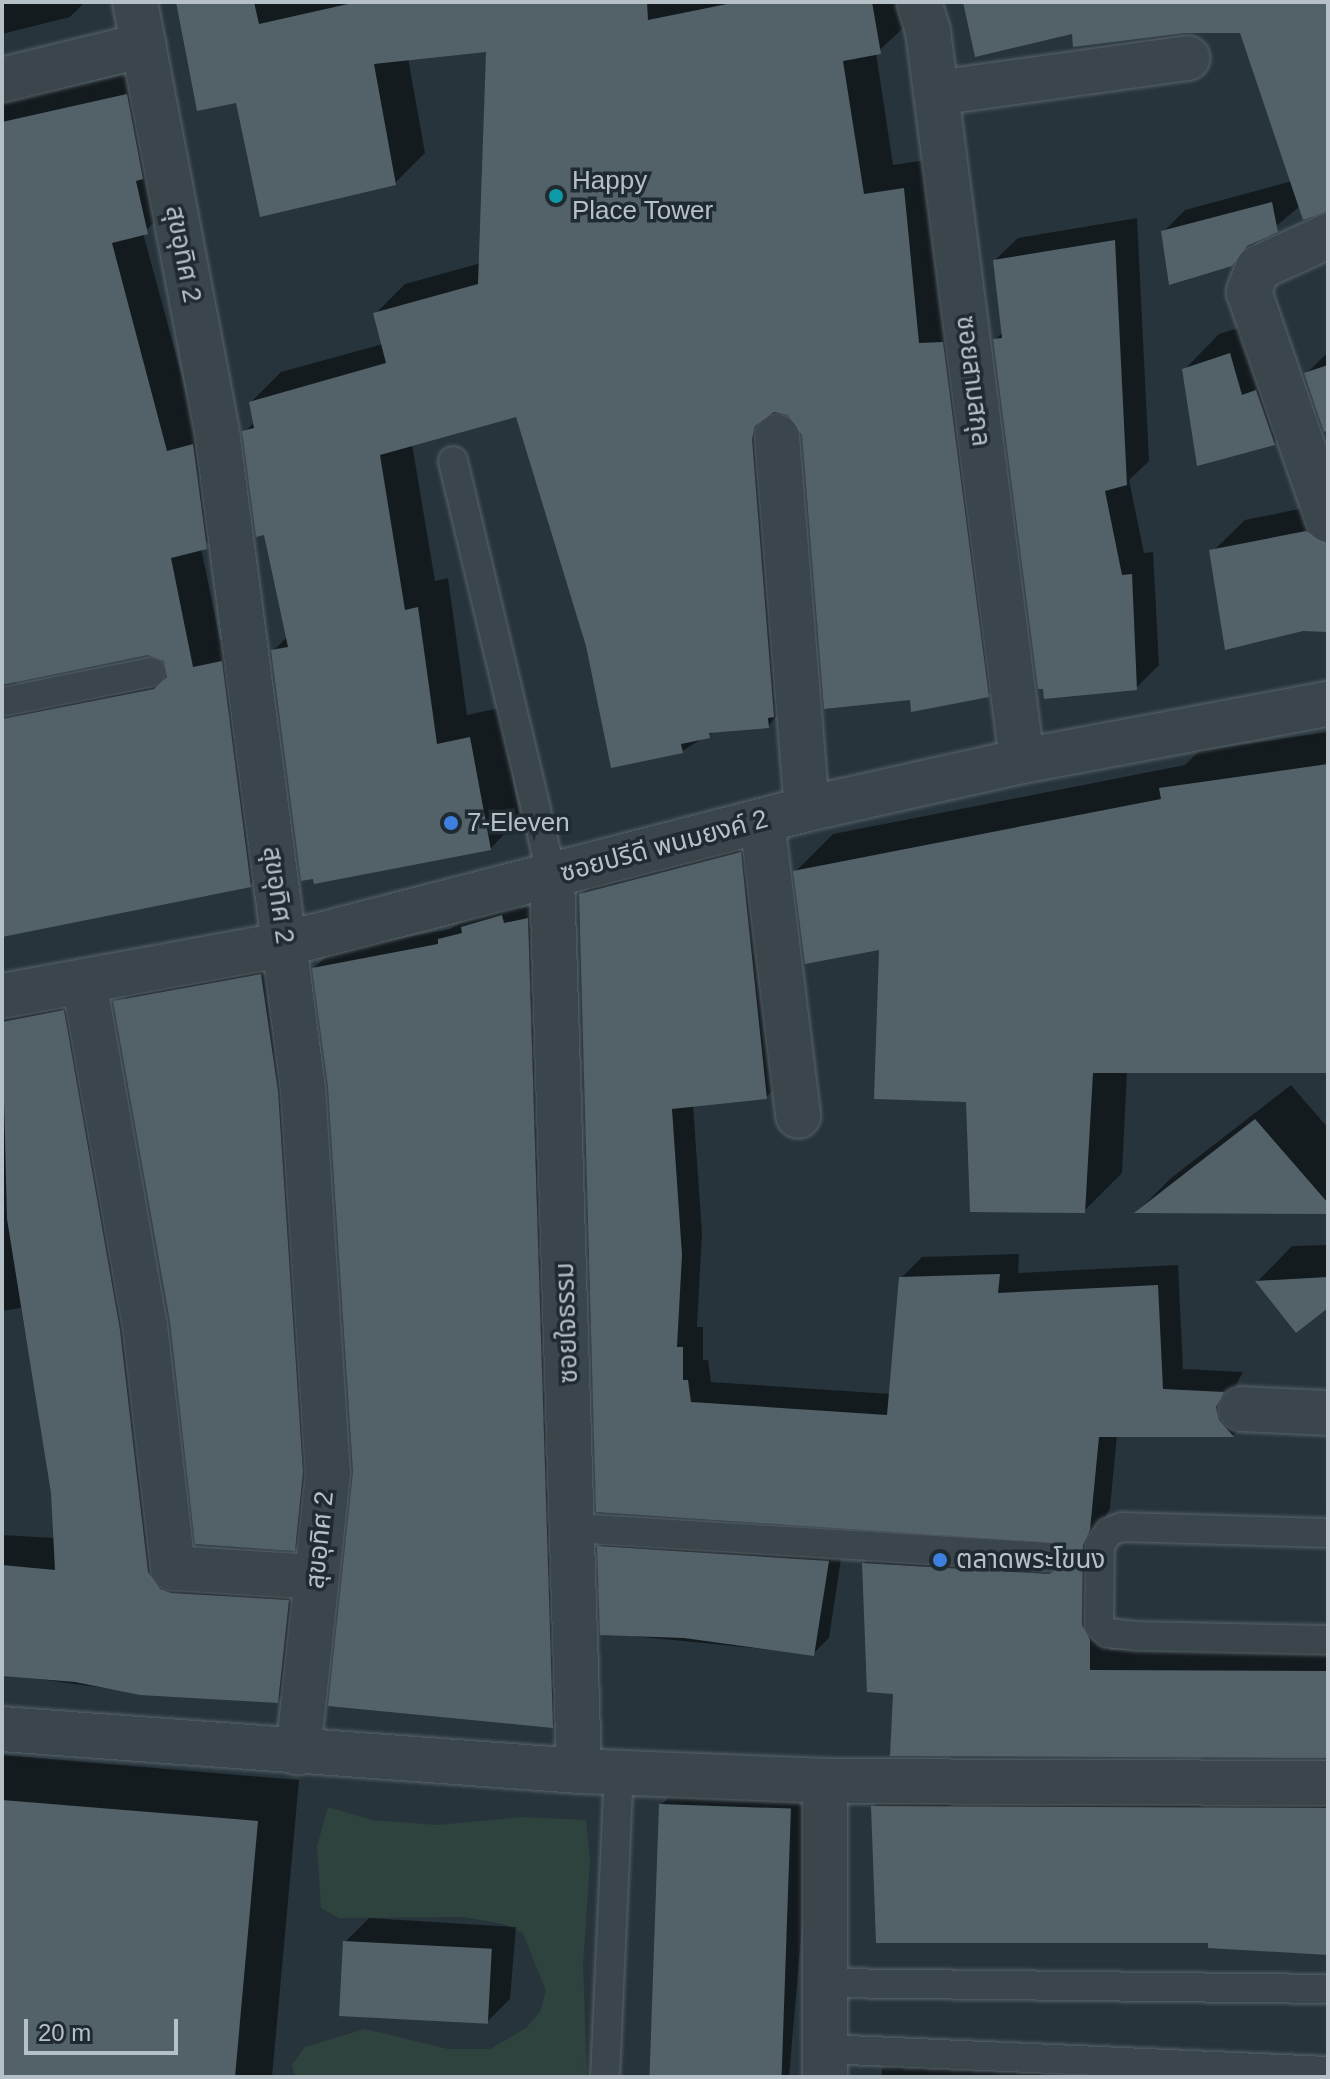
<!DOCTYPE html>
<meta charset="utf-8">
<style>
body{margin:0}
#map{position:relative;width:1330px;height:2079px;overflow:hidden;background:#27343b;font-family:Helvetica,"Noto Sans Thai",sans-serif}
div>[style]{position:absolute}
.green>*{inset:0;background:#2f433e}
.shadow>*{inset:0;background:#0007}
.building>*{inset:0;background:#536269;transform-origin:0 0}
.roads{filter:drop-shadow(0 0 2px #59646a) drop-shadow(0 0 2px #59646a)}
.lane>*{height:28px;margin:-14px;padding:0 14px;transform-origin:14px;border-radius:14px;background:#3b464c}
.street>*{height:44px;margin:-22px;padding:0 22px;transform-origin:22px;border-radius:22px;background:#3b464c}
.dots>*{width:22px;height:22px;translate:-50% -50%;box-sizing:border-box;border:4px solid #202b31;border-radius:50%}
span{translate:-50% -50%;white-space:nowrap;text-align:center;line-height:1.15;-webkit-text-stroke:7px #202b31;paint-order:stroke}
.poi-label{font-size:26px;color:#b6c1c7}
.left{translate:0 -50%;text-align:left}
.street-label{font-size:26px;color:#b6c1c7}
.frame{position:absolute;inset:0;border:4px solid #b6c1c7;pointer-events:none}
.scale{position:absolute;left:24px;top:2019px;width:154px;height:36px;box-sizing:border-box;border:4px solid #b6c1c7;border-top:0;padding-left:10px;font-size:24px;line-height:28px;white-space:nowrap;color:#b6c1c7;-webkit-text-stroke:6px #202b31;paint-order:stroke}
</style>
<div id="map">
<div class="green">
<i style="clip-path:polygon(328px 1807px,372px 1820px,437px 1825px,522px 1817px,586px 1820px,590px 1862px,583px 1964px,587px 2077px,295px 2077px,292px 2065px,305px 2047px,365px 2029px,448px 2049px,490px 2049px,526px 2028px,540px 2012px,546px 1991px,523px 1933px,503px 1924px,464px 1917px,339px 1918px,321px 1908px,317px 1846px)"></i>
</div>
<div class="shadow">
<i style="clip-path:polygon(2px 2px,85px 2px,70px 17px,2px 34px)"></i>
<i style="clip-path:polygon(178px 2px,907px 2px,910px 22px,876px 53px,893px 165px,934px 159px,1018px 665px,988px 695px,912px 698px,804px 434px,790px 413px,782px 412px,804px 685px,768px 726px,715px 731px,682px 751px,588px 646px,517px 414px,412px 444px,435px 581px,448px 578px,467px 715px,500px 708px,520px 818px,490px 849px,273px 651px,288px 636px,244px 432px,255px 422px,251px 402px,281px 372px,383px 344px,375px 314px,405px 284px,481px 263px,489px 50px,408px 58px,425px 153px,395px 183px,237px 100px)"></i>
<i style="clip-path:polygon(965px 2px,1328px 2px,1328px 204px,1300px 206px,1231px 264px,1163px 232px,1185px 210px,1292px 181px,1242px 31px,1074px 31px)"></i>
<i style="clip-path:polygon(evenodd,154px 68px,174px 205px,143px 233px,195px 425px,234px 520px,201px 548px,220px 640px,249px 634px,278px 858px,250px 885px,2px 935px,2px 102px,154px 68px,148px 653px,166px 660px,167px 665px,34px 692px,23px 691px,14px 680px,148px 653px)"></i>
<i style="clip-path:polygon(1137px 218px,1149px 461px,1129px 480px,1144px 553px,1153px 552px,1159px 665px,1136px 688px,995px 340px,1004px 331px,995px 260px,1018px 238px)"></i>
<i style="clip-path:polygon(1265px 320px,1309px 408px,1274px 443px,1198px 464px,1184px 370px,1219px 334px)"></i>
<i style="clip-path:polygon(1328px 352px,1328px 438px,1306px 374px)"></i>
<i style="clip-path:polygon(1328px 503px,1328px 630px,1214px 550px,1245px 520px)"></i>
<i style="clip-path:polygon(1328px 732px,1328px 1071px,1127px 1071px,1122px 1173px,1084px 1211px,968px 1100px,882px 948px,795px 872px,833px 834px,1185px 765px,1199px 751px)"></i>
<i style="clip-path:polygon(761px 833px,787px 1077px,766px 1097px,693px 1105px,702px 1233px,697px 1327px,703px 1327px,703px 1360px,708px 1360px,711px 1382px,891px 1394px,901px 1278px,922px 1257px,1019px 1254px,1018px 1273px,1178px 1265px,1183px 1369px,1243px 1372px,1236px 1385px,1239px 1399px,1253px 1415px,1233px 1435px,1117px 1435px,1110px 1508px,1103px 1522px,1110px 1650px,1328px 1649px,1328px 1756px,895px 1692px,864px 1563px,885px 1543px,1066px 1554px,1051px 1538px,598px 1510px,581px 895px,602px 874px)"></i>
<i style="clip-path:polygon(519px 899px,521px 908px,545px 902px,569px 1709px,552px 1726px,355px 1472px,330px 1087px,314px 968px,332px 951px,450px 929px,481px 910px)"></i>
<i style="clip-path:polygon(284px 955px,316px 1526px,294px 1549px,172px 1321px,116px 1007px,138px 985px)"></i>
<i style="clip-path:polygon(91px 988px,175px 1544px,316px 1574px,305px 1673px,277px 1701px,141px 1693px,2px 1674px,2px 1535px,56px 1538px,53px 1492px,21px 1308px,2px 1311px,2px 1001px)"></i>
<i style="clip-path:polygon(1291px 1085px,1328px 1128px,1328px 1212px,1138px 1211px,1171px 1178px)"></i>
<i style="clip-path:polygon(1328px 1245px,1328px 1305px,1291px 1323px,1258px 1281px,1292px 1246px)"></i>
<i style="clip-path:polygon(615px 1532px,843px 1546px,829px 1638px,813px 1654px,602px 1633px,599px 1547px)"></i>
<i style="clip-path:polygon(2px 1755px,299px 1780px,272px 2077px,2px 2077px)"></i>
<i style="clip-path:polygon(685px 1781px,814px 1786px,789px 2077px,651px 2077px,661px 1805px)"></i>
<i style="clip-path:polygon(894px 1786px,1328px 1788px,1328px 1953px,1210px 1941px,873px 1807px)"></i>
<i style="clip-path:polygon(369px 1918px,516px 1927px,510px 1999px,486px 2023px,345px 1942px)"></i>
<i style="clip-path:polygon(902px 2050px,1328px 2077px,882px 2077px,882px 2069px)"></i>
</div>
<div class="building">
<i style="clip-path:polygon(176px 2px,254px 2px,259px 24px,357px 2px,647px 2px,648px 20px,737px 2px,872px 2px,881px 54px,843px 61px,864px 194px,904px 188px,919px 343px,943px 342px,989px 697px,911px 712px,910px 700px,824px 709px,802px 435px,788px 415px,774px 412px,755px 426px,752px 439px,774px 717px,768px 718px,769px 728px,709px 733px,710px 738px,681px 744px,683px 753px,611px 768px,586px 646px,516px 417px,380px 455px,405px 610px,418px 607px,437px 744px,470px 737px,491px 850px,314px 884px,313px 879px,301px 881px,271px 650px,288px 647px,264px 535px,256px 537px,242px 431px,254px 428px,249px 402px,386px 363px,373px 313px,478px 284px,486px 52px,374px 64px,396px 185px,260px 217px,236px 103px,197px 111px)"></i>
<i style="clip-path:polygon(963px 2px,1328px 2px,1328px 211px,1303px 220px,1240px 33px,1185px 33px,1073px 47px,1072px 34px,975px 57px)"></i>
<i style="clip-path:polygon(127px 94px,143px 179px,136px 181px,148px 234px,112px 243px,167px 451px,193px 444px,207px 549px,171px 558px,193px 667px,222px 661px,251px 887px,2px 937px,2px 719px,154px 689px,167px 677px,164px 661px,148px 655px,2px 685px,2px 122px)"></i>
<i style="clip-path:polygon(1272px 202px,1278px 232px,1247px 246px,1232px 266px,1169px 285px,1161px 231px)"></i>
<i style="clip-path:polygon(1115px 240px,1127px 485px,1105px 491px,1122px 575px,1132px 574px,1137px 690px,1044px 699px,1043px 689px,1038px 689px,993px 339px,1002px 338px,993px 260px)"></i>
<i style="clip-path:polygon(1230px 353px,1242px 395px,1256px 390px,1275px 445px,1197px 466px,1182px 369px)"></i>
<i style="clip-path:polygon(1328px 365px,1328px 430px,1324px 432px,1304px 373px)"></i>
<i style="clip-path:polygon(1306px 531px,1328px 544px,1328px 632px,1303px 631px,1225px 650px,1209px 550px)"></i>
<i style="clip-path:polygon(1328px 764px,1328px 1073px,1093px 1073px,1085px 1213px,970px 1212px,966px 1102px,874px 1099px,879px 950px,805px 964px,793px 871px,1161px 799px,1159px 788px)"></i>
<i style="clip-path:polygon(741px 852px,767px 1099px,672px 1109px,682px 1255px,677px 1347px,683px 1347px,683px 1380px,688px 1380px,691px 1402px,887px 1415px,899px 1277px,1000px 1274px,998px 1293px,1158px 1285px,1163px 1389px,1224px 1392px,1216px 1407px,1219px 1420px,1234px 1437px,1099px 1437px,1090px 1530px,1083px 1545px,1082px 1625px,1090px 1640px,1090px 1670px,1328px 1671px,1328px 1758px,890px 1756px,893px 1694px,867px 1692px,862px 1563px,1049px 1574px,1064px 1566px,1066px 1557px,1059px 1543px,596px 1512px,579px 894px)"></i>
<i style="clip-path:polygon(502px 915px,504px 923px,528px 918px,553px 1728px,328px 1706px,353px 1472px,328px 1087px,312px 968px,438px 944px,438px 939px,462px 933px,461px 927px)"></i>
<i style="clip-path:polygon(261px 974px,278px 1091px,303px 1472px,295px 1551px,195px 1544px,170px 1322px,113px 1001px)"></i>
<i style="clip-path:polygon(64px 1010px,120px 1330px,148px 1572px,160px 1589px,171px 1593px,289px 1600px,278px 1703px,140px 1695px,75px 1682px,2px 1676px,2px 1565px,55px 1570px,51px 1493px,7px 1219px,2px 1022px)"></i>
<i style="clip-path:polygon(1255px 1119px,1328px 1203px,1328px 1214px,1134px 1213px)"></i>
<i style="clip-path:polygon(1328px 1277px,1328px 1308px,1296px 1333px,1255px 1281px)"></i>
<i style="clip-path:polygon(597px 1546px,829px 1561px,814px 1656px,684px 1638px,600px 1635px)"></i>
<i style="clip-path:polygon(2px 1800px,258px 1821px,235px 2077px,2px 2077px)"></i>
<i style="left:659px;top:1804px;width:132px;height:273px;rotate:2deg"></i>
<i style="clip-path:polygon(871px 1806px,1328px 1808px,1328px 1955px,1208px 1948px,1208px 1943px,876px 1943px)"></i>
<i style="left:343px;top:1941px;width:149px;height:75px;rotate:3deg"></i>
</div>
<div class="roads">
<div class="lane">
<i style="left:453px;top:461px;width:427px;rotate:76.6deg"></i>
<i style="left:2px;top:702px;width:152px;rotate:-11.4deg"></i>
<i style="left:574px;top:1528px;width:476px;rotate:3.5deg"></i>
<i style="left:1328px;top:1533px;width:206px;rotate:-178.3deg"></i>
<i style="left:1122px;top:1527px;width:14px;rotate:159deg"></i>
<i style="left:1109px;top:1532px;width:16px;rotate:125deg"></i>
<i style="left:1100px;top:1545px;width:80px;rotate:90.7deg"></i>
<i style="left:1099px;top:1625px;width:12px;rotate:42deg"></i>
<i style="left:1108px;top:1633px;width:28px;rotate:6deg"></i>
<i style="left:1136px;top:1636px;width:192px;rotate:1.2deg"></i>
<i style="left:825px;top:1983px;width:503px;rotate:0.68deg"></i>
<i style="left:824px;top:2049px;width:504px;rotate:2.5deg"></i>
<i style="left:605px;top:2077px;width:306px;rotate:-87.4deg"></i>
</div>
<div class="street">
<i style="left:135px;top:2px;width:445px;rotate:79.2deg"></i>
<i style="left:218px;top:439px;width:656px;rotate:82.55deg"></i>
<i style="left:303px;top:1089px;width:385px;rotate:86.3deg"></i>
<i style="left:328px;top:1473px;width:281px;rotate:96.1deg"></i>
<i style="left:919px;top:2px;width:30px;rotate:73deg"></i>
<i style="left:928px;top:31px;width:736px;rotate:82.66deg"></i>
<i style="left:2px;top:80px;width:146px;rotate:-13.8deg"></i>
<i style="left:936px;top:93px;width:254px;rotate:-7.9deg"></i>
<i style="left:1328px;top:236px;width:77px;rotate:155.4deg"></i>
<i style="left:1258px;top:268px;width:26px;rotate:111deg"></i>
<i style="left:1249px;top:292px;width:241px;rotate:70.9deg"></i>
<i style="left:777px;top:437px;width:373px;rotate:85.4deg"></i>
<i style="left:762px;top:821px;width:297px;rotate:83deg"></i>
<i style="left:552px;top:876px;width:895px;rotate:88.27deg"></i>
<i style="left:84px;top:981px;width:350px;rotate:80deg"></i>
<i style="left:145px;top:1326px;width:244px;rotate:83.4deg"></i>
<i style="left:173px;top:1568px;width:143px;rotate:3.6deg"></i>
<i style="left:2px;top:996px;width:288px;rotate:-10.4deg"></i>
<i style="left:285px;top:944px;width:539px;rotate:-14.5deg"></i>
<i style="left:807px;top:809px;width:220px;rotate:-12.6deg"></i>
<i style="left:1022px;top:761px;width:311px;rotate:-10.6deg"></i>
<i style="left:1241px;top:1409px;width:87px;rotate:2.6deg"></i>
<i style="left:2px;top:1729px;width:579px;rotate:4.16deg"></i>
<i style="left:579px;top:1771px;width:246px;rotate:2.3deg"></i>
<i style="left:825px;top:2077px;width:296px;rotate:-90deg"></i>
<i style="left:825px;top:1781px;width:503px;rotate:0.23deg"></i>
</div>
</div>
<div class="dots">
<i style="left:556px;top:196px;background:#0f9aa8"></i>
<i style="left:451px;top:823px;background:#3f7fe0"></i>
<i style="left:940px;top:1560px;background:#3f7fe0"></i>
</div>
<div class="poi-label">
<span class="left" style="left:572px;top:196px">Happy<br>Place Tower</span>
<span class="left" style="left:467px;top:823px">7-Eleven</span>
<span class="left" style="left:956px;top:1560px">ตลาดพระโขนง</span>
</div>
<div class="street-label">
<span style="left:183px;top:254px;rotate:79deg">สุขอุทิศ 2</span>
<span style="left:973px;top:381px;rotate:83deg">ซอยสามสกุล</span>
<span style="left:664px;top:846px;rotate:-15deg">ซอยปรีดี พนมยงค์ 2</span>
<span style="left:278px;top:895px;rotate:82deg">สุขอุทิศ 2</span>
<span style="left:567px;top:1323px;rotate:-92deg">ซอยใจธรรม</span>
<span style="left:320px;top:1540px;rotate:-84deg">สุขอุทิศ 2</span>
</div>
<div class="frame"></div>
<div class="scale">20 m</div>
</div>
